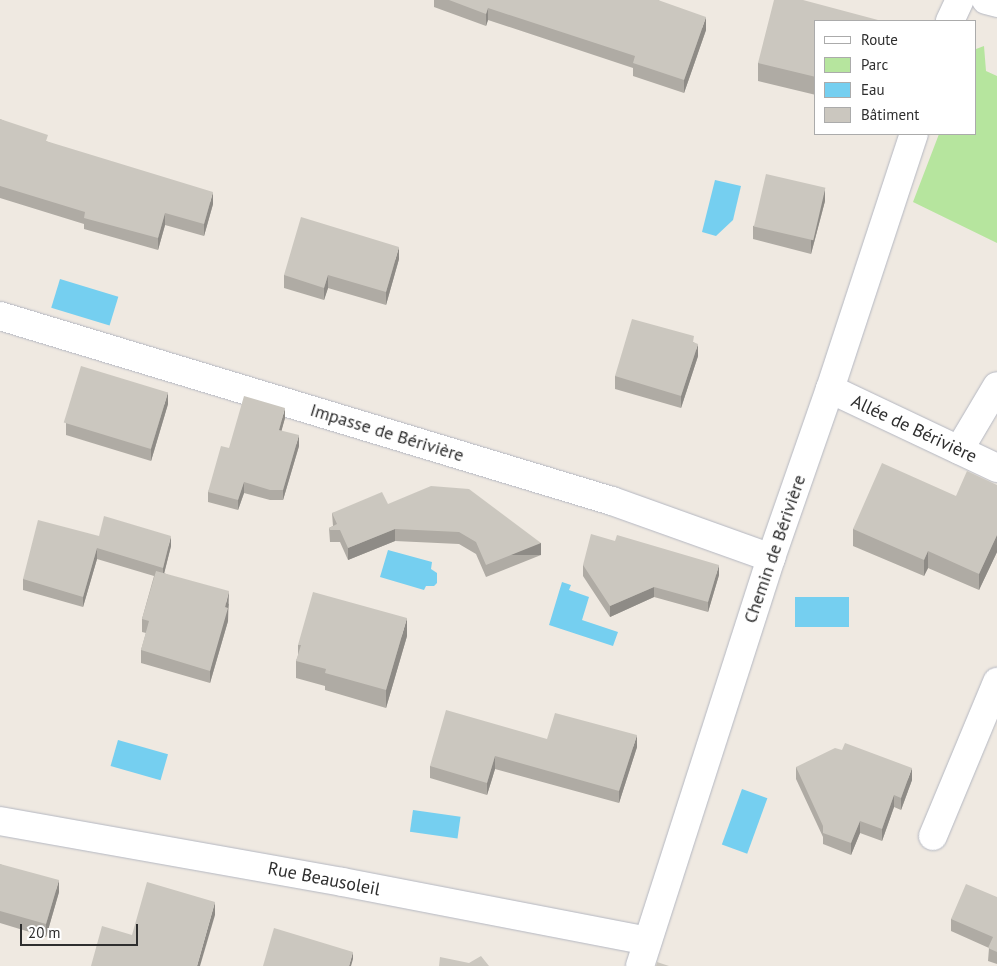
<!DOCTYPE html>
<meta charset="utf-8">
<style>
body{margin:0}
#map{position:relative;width:997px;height:966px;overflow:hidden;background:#efe9e1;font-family:"PT Sans",sans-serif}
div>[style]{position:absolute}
.green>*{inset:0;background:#b6e59e}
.water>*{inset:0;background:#75cff0;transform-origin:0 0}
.roads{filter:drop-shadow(0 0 1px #b4b7c1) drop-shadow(0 0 1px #b4b7c1)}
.minor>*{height:28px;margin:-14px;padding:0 14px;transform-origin:14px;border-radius:14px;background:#fff}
.wall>*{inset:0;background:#afaba4}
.shaded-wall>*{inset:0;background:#8e8b86;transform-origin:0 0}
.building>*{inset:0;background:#cbc7bf;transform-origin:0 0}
span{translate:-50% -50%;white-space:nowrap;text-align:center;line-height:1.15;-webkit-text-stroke:4.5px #fff;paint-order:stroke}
.street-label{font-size:18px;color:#2e2e2e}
.legend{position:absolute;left:814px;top:20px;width:162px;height:115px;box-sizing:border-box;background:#fff;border:1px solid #ababab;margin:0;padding:6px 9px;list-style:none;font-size:15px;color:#2e2e2e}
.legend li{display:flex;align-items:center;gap:10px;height:25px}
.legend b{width:25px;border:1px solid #ababab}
.scale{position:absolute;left:20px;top:924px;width:118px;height:22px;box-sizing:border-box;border:2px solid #2e2e2e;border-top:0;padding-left:6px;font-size:15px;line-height:18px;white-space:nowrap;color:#2e2e2e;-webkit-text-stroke:4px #fff;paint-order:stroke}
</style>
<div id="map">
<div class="green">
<i style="clip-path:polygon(984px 46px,986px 71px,997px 76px,997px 243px,913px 202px,939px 134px,976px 134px,976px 49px)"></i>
</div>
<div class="water">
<i style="clip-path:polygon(715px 180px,741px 186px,733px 220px,716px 236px,702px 232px)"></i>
<i style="left:60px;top:279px;width:61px;height:30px;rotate:17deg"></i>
<i style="clip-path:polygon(388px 550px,432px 562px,431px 569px,437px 573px,437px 583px,434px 586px,426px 586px,424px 590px,380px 577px)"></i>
<i style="clip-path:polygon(562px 582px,571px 585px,569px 590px,589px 597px,582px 620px,618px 632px,613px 646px,549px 625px)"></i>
<i style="left:795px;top:597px;width:54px;height:30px"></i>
<i style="left:118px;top:740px;width:52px;height:27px;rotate:16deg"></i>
<i style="left:742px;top:789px;width:27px;height:59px;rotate:20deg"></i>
<i style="left:413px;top:810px;width:48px;height:22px;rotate:8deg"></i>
</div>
<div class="roads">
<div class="minor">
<i style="left:986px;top:0;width:11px;rotate:15deg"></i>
<i style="left:950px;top:21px;width:23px;rotate:-65deg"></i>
<i style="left:0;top:316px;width:639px;rotate:16.82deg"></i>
<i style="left:612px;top:501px;width:169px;rotate:19.7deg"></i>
<i style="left:830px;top:389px;width:185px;rotate:25.3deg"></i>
<i style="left:959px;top:450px;width:74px;rotate:-59.3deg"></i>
<i style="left:0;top:821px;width:347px;rotate:10.1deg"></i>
<i style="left:342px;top:882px;width:311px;rotate:10.9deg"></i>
<i style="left:933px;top:836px;width:167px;rotate:-67.4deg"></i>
<i style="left:640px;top:966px;width:429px;rotate:-72.2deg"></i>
<i style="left:771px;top:558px;width:179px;rotate:-70.8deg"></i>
<i style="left:830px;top:389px;width:268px;rotate:-71.8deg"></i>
</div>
</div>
<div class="wall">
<i style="clip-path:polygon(434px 0,658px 0,706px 30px,684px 93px,633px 76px,633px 68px,488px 20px,486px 26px,434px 7px)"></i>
<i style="clip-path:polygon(816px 21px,816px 95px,758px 81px,758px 63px)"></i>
<i style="clip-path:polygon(0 119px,48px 142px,213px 204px,204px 236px,165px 225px,158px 250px,84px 229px,84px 224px,0 198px)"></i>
<i style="clip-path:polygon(825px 201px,811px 254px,753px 239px,753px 226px)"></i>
<i style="clip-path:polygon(399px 259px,386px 305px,328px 288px,324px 300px,284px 288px,284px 275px)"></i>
<i style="clip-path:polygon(694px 342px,698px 356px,681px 408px,615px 389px,615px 376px)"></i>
<i style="clip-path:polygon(168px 404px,151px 461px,66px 435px,66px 423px)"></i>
<i style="clip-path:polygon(285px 418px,281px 431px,299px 446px,283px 500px,270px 500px,244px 493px,238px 510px,208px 502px,208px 492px,229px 448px)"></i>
<i style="clip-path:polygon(997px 485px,997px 552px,979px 590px,928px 568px,924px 576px,853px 546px,853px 529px,956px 496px)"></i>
<i style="clip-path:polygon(388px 504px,541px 555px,486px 577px,476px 554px,459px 544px,395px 541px,348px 560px,340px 542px,330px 542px,329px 528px,333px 526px,332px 513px)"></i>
<i style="clip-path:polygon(99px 536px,171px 546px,164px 573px,229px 604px,228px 610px,228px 621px,210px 683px,141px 663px,141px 650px,146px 633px,142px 632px,142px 619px,154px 576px,97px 559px,83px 607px,23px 590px,23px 579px)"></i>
<i style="clip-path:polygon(583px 565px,719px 575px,708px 612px,654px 597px,610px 617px,583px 576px)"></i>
<i style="clip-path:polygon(407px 636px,386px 708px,325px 690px,325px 686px,296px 678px,296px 661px,298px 656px,298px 645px)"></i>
<i style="clip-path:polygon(547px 739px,637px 747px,619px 803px,495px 769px,487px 795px,430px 778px,430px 766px)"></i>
<i style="clip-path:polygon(796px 767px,912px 780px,901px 810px,894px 807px,882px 841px,860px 833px,851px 855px,823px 844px,823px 837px,796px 779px)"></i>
<i style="clip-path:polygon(0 864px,59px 892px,46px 937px,0 923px)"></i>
<i style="clip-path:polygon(997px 897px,997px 964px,988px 961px,989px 948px,951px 931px,951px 919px)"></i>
</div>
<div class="shaded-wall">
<i style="clip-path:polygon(488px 8px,488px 20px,486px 26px,486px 14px)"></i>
<i style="clip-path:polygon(706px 17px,706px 30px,684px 93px,684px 80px)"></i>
<i style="clip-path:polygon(825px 188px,825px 201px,811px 254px,811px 241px)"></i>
<i style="clip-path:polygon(213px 192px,213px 204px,204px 236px,204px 224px)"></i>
<i style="clip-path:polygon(165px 213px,165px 225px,158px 250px,158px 238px)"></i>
<i style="clip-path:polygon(399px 247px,399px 259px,386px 305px,386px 292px)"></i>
<i style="clip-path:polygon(328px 275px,328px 288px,324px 300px,324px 288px)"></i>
<i style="clip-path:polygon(698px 344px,698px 356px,681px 408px,681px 396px)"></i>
<i style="clip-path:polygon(168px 392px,168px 404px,151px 461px,151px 449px)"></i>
<i style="clip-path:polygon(285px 408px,285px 418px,279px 440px,279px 430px)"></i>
<i style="clip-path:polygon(299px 435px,299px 446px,283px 500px,283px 490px)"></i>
<i style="clip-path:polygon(244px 482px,244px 493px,238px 510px,238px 500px)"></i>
<i style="clip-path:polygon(395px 529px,395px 541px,348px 560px,348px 548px)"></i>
<i style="clip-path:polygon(997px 535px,997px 552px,979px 590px,979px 574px)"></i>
<i style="clip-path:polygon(171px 536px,171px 546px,163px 578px,163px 568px)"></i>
<i style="left:541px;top:543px;width:12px;height:59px;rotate:90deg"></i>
<i style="clip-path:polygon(97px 548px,97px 559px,83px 607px,83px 597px)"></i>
<i style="clip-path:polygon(928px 551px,928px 568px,924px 576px,924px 560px)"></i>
<i style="clip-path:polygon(719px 565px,719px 575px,708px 612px,708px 602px)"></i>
<i style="clip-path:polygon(654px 587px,654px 597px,610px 617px,610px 606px)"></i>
<i style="clip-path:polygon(229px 591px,228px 621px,210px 683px,210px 671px)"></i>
<i style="clip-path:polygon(407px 618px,407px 636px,386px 708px,386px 690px)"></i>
<i style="clip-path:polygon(637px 735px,637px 747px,619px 803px,619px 791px)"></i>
<i style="clip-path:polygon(495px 756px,495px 769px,487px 795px,487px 783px)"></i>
<i style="clip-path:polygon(912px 768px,912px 780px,901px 810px,901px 798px)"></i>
<i style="clip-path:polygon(894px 795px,894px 807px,882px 841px,882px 829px)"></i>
<i style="clip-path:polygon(860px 821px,860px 833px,851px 855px,851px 843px)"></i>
<i style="clip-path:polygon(59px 880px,59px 892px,46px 937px,46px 924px)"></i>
<i style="clip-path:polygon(215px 902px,215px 915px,200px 966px,197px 966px)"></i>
<i style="clip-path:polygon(353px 952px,353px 959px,351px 966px,349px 966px)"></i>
</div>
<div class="building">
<i style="clip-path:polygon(449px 0,658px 0,706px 17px,684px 80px,633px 63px,635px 56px,488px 8px,486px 14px)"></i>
<i style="clip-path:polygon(774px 0,803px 0,878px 20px,878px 21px,816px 21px,816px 77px,758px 63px)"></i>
<i style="clip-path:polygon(0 119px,48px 135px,46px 141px,213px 192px,204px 224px,165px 213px,158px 238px,84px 218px,85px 212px,0 186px)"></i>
<i style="left:766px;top:174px;width:61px;height:54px;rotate:13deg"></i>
<i style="clip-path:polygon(301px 217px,399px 247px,386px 292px,328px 275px,324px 288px,284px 275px)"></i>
<i style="clip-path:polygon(632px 319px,694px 336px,693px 342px,698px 344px,681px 396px,615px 376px)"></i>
<i style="left:81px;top:366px;width:91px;height:59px;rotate:17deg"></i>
<i style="clip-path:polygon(244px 396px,285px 408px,279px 430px,299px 435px,283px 490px,270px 490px,244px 482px,238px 500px,208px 492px,221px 446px,229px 448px)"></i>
<i style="clip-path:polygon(882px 463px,956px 496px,967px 471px,997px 485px,997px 535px,979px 574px,928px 551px,924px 560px,853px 529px)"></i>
<i style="clip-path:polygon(431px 486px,469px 489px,541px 543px,486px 565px,476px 542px,459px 532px,395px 529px,348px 548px,340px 530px,330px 530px,329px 528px,337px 524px,332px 513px,382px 492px,388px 504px)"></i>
<i style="clip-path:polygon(104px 516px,171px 536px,163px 568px,97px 548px,83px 597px,23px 579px,38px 520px,99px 536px)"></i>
<i style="clip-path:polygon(591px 534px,615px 541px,617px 535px,719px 565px,708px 602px,654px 587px,610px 606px,583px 565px)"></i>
<i style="clip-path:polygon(156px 571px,229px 591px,225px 607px,228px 608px,210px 671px,141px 650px,149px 621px,142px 619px)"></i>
<i style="clip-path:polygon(313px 592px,407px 618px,386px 690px,325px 673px,326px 669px,296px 661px,301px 645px,298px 645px)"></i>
<i style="clip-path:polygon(446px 710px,547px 739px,555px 713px,637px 735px,619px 791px,495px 756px,487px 783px,430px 766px)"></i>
<i style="clip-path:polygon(845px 743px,912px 768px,901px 798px,894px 795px,882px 829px,860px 821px,851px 843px,823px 833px,823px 826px,796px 767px,835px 748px,842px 750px)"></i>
<i style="clip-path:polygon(0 864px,59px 880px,46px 924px,0 911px)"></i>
<i style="clip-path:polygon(147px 882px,215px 902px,197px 966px,91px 966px,102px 926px,132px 935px)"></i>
<i style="clip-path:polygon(966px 884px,997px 897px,997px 952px,988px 948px,993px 937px,951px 919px)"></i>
<i style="clip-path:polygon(274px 928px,353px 952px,349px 966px,263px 966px)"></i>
<i style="clip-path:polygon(481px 956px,489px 966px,439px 966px,440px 957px,469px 963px)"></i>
<i style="clip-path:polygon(657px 962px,669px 966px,656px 966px)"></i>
</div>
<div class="street-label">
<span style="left:914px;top:429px;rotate:25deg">Allée de Bérivière</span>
<span style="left:387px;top:433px;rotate:17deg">Impasse de Bérivière</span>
<span style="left:775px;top:549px;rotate:-71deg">Chemin de Bérivière</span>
<span style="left:324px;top:879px;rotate:11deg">Rue Beausoleil</span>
</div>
<ul class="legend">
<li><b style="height:6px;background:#fff"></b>Route</li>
<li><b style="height:14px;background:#b6e59e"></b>Parc</li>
<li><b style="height:14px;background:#75cff0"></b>Eau</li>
<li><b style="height:14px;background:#cbc7bf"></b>Bâtiment</li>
</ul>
<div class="scale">20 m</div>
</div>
